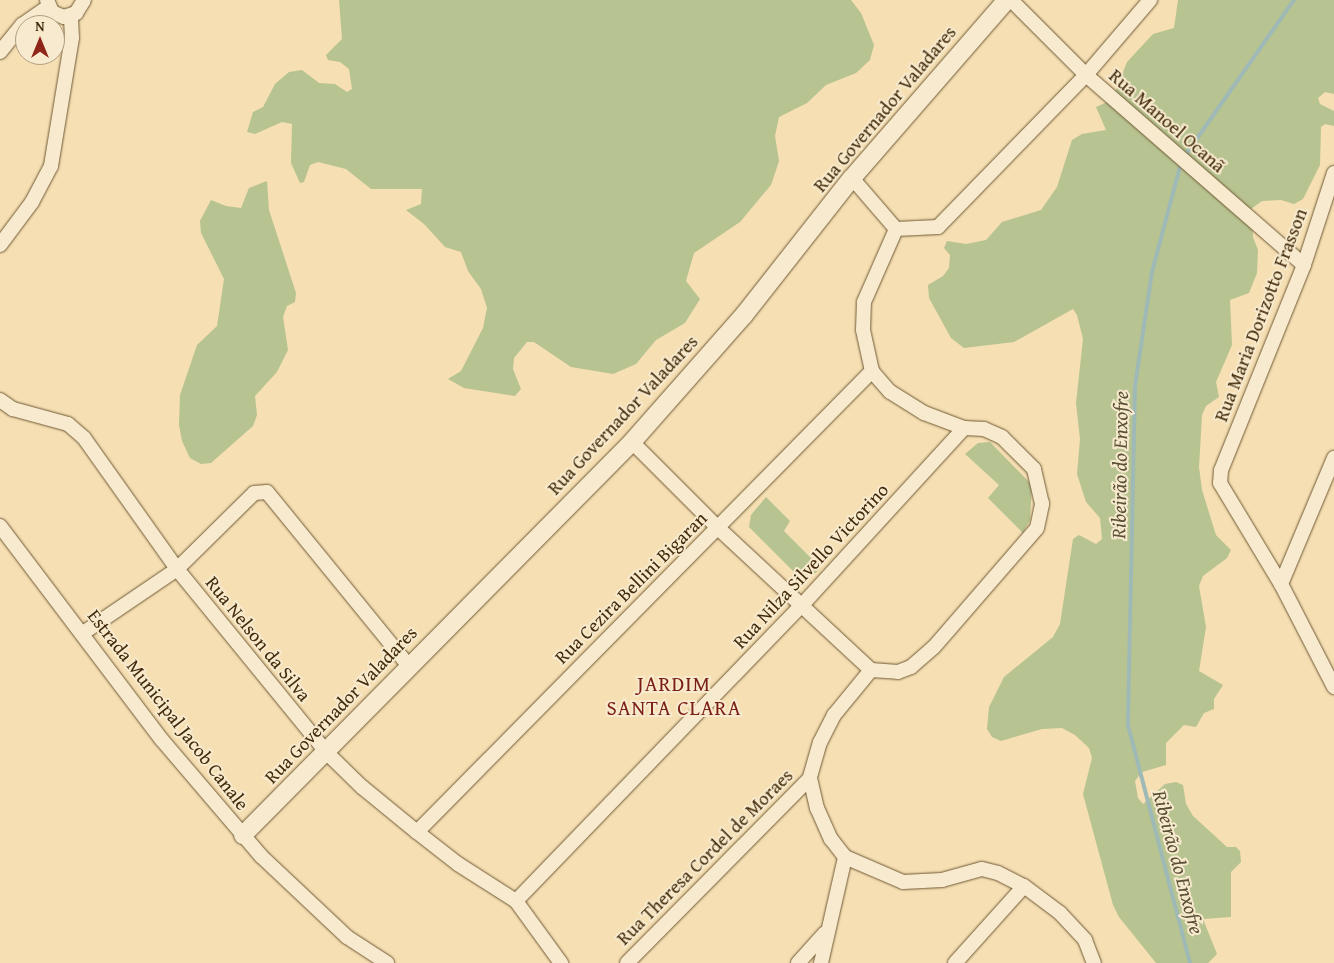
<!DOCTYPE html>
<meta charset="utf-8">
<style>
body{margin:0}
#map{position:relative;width:1334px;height:963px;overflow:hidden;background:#f5dfb3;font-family:"Gentium Book Plus",serif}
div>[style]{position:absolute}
.green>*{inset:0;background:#b7c390}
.stream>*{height:4px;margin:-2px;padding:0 2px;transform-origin:2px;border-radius:2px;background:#9fbab6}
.roads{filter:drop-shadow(0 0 1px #705935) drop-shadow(0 0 1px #705935)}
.minor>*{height:14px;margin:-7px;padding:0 7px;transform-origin:7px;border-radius:7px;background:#f8eace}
.tertiary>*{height:18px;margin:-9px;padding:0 9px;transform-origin:9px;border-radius:9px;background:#f8eace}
span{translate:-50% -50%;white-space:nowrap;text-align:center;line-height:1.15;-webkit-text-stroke:4px #f8eace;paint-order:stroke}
.street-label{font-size:19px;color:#432c0b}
.water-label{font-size:20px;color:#5a5036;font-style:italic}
.quarter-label{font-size:21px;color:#7a1f14;letter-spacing:1px}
.north{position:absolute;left:15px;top:15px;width:50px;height:50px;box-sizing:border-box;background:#f8eace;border:1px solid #b09e80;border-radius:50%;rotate:0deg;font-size:14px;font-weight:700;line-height:20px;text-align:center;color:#432c0b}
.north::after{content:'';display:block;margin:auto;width:18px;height:22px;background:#8f2418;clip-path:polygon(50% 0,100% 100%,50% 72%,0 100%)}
</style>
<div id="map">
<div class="green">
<i style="clip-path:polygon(339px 0,851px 0,861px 13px,874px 45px,870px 60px,856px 73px,826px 85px,807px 103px,779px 117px,775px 136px,779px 161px,771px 185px,740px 222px,694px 253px,686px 281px,700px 299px,685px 323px,656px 340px,636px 364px,613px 374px,571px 367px,534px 342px,527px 342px,514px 358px,513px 369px,521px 389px,515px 396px,464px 388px,448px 379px,461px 371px,483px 328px,487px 308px,481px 289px,468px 271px,461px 252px,445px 247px,424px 224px,406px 210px,421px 204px,422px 189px,371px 189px,346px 169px,318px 162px,310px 165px,304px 182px,300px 183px,291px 163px,292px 124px,282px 122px,255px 134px,247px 132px,253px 112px,263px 107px,275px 84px,289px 72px,302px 70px,319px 83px,335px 84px,347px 92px,352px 89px,349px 69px,340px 62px,328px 60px,326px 55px,342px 39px)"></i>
<i style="clip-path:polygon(1178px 0,1334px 0,1334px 94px,1325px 92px,1318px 98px,1320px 104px,1334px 111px,1334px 126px,1325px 124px,1321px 127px,1320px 165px,1303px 199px,1294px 204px,1281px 200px,1262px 201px,1251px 209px,1253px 237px,1258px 250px,1257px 273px,1249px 293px,1230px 300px,1232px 345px,1216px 382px,1219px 397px,1206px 406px,1202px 415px,1199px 467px,1202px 490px,1216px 535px,1231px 550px,1227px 558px,1203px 576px,1199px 586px,1206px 627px,1199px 671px,1223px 685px,1214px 699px,1214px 709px,1204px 713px,1196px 727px,1184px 725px,1166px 743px,1166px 765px,1142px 772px,1135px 781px,1138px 798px,1143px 804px,1165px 784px,1176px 782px,1183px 785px,1186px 804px,1193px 816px,1227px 847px,1236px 847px,1240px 851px,1241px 862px,1231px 872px,1231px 917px,1203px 919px,1217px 954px,1208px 963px,1156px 963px,1119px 917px,1113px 905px,1083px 794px,1092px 758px,1089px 748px,1075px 735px,1062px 728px,1042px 729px,1001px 741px,992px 737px,987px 729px,989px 707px,1004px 677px,1053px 637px,1060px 624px,1073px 539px,1079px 535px,1096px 544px,1102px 539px,1100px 518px,1086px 502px,1077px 474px,1080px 439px,1076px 403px,1083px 339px,1077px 315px,1073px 309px,1014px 342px,964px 348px,951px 338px,929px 298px,928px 285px,943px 276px,949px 268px,950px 255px,944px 248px,947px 241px,966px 244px,986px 240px,1002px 222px,1041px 210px,1057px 187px,1072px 140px,1082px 134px,1106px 130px,1096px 107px,1112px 100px,1127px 62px,1153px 34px,1174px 28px)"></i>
<i style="clip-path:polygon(267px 181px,269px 210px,296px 293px,295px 302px,287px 306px,283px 317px,288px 350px,277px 372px,255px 396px,257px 415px,253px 426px,211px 463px,201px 464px,190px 458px,182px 441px,179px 425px,180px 395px,197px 345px,217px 326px,224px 279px,201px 233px,200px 221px,211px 200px,226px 206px,241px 208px,249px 188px)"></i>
<i style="clip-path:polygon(990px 442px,1032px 485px,1030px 520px,1023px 533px,988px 498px,999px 485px,965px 454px,978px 443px)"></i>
<i style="clip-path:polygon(766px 497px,790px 521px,784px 531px,821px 568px,813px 575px,796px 574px,749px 527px,751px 515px)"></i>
</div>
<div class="stream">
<i style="left:1184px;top:157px;width:192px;rotate:-55deg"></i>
<i style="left:1181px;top:163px;width:113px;rotate:104.9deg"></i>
<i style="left:1152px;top:272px;width:115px;rotate:98.5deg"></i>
<i style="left:1135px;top:386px;width:339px;rotate:91.2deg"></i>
<i style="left:1128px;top:725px;width:246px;rotate:75.4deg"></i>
</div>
<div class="roads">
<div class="minor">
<i style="left:47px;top:0;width:13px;rotate:67deg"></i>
<i style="left:52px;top:12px;width:13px;rotate:23deg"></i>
<i style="left:64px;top:17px;width:13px;rotate:-18deg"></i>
<i style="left:76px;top:13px;width:15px;rotate:-58deg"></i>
<i style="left:1011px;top:0;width:106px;rotate:45deg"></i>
<i style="left:1086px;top:75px;width:289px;rotate:41.1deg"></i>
<i style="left:0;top:52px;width:35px;rotate:-51deg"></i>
<i style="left:22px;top:25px;width:32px;rotate:-35deg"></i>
<i style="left:1334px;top:173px;width:97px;rotate:108.1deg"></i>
<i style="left:1304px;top:265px;width:221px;rotate:112deg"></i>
<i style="left:1221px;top:470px;width:13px;rotate:94deg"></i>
<i style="left:1220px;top:483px;width:118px;rotate:58.9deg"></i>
<i style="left:1281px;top:584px;width:116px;rotate:62.8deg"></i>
<i style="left:852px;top:178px;width:67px;rotate:49.2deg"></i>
<i style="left:896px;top:229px;width:42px;rotate:-2.7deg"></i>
<i style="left:938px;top:227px;width:212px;rotate:-45.8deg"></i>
<i style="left:1086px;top:75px;width:99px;rotate:-49.5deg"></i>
<i style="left:0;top:245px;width:54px;rotate:-53.3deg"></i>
<i style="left:32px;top:202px;width:41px;rotate:-62.2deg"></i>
<i style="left:51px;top:166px;width:130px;rotate:-80.7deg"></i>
<i style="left:72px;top:38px;width:22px;rotate:-93deg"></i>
<i style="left:0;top:400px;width:16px;rotate:35deg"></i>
<i style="left:13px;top:409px;width:57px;rotate:15.3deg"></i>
<i style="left:68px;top:424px;width:21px;rotate:41deg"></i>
<i style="left:84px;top:438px;width:161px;rotate:54.6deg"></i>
<i style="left:177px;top:569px;width:237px;rotate:50.8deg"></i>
<i style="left:327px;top:753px;width:49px;rotate:44.2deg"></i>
<i style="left:362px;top:787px;width:71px;rotate:39.3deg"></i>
<i style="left:417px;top:832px;width:52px;rotate:38deg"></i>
<i style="left:458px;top:864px;width:69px;rotate:32.5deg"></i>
<i style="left:516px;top:901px;width:77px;rotate:54deg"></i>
<i style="left:632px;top:442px;width:120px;rotate:45deg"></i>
<i style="left:717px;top:527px;width:210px;rotate:42.9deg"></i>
<i style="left:0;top:526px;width:268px;rotate:52.9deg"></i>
<i style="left:162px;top:740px;width:153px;rotate:49.5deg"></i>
<i style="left:261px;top:856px;width:118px;rotate:43.3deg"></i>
<i style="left:347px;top:937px;width:48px;rotate:33deg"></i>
<i style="left:1281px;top:584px;width:137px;rotate:-67.2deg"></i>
<i style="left:83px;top:633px;width:114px;rotate:-34.2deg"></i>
<i style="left:177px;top:569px;width:108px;rotate:-44.6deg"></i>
<i style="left:254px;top:493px;width:13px;rotate:-4deg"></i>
<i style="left:267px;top:492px;width:223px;rotate:50.8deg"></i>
<i style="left:871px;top:670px;width:27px;rotate:4deg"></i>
<i style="left:898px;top:672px;width:14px;rotate:-21deg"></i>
<i style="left:911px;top:667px;width:30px;rotate:-41deg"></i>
<i style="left:934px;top:647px;width:157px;rotate:-49.1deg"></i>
<i style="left:1037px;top:528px;width:25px;rotate:-78deg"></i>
<i style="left:1042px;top:504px;width:36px;rotate:-103deg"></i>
<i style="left:1034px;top:469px;width:45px;rotate:-135deg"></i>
<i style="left:1002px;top:437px;width:20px;rotate:-156deg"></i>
<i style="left:984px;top:429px;width:20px;rotate:-177deg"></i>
<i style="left:964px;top:428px;width:43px;rotate:-159.4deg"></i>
<i style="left:924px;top:413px;width:40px;rotate:-148deg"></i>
<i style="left:890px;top:392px;width:28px;rotate:-131deg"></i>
<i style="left:872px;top:371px;width:42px;rotate:-102.4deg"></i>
<i style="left:863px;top:330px;width:28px;rotate:-88deg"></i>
<i style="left:864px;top:302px;width:80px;rotate:-66.3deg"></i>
<i style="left:871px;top:670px;width:58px;rotate:129.4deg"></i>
<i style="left:834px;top:715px;width:30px;rotate:117deg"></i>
<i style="left:820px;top:742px;width:37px;rotate:106deg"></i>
<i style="left:810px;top:778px;width:31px;rotate:77deg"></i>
<i style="left:817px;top:808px;width:34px;rotate:66deg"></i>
<i style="left:831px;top:839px;width:23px;rotate:52deg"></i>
<i style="left:845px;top:857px;width:63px;rotate:23.3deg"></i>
<i style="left:903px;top:882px;width:39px;rotate:-3deg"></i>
<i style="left:942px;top:880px;width:41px;rotate:-15.4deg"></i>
<i style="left:982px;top:869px;width:16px;rotate:14deg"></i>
<i style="left:998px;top:873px;width:29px;rotate:27deg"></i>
<i style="left:1024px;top:886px;width:45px;rotate:36.9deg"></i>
<i style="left:1060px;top:913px;width:37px;rotate:47deg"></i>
<i style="left:1085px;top:940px;width:25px;rotate:69deg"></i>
<i style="left:417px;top:832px;width:648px;rotate:-45.38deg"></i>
<i style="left:516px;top:901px;width:412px;rotate:-46deg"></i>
<i style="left:802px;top:605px;width:240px;rotate:-47.5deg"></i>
<i style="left:627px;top:963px;width:260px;rotate:-45.3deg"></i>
<i style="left:798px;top:963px;width:40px;rotate:-48deg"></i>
<i style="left:821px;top:963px;width:109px;rotate:-77.2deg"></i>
<i style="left:955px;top:963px;width:103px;rotate:-48.1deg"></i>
</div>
<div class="tertiary">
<i style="left:243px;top:835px;width:553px;rotate:-45.29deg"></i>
<i style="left:632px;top:442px;width:169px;rotate:-48.6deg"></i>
<i style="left:744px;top:315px;width:174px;rotate:-51.8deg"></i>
<i style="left:852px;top:178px;width:236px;rotate:-49deg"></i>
</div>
</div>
<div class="street-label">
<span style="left:885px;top:109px;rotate:-50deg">Rua Governador Valadares</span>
<span style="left:1167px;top:121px;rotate:41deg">Rua Manoel Ocanã</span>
<span style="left:1261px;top:315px;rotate:-69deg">Rua Maria Dorizotto Frasson</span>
<span style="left:623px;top:415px;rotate:-47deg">Rua Governador Valadares</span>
<span style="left:811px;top:566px;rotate:-47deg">Rua Nilza Silvello Victorino</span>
<span style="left:631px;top:588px;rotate:-45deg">Rua Cezira Bellini Bigaran</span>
<span style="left:258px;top:639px;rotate:51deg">Rua Nelson da Silva</span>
<span style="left:341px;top:705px;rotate:-46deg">Rua Governador Valadares</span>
<span style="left:168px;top:710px;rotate:52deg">Estrada Municipal Jacob Canale</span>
<span style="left:705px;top:857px;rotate:-45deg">Rua Theresa Cordel de Moraes</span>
</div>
<div class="water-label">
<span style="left:1119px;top:465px;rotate:-89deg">Ribeirão do Enxofre</span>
<span style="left:1179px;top:862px;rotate:75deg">Ribeirão do Enxofre</span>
</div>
<div class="quarter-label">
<span style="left:674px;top:696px">JARDIM<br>SANTA CLARA</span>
</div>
<div class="north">N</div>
</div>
